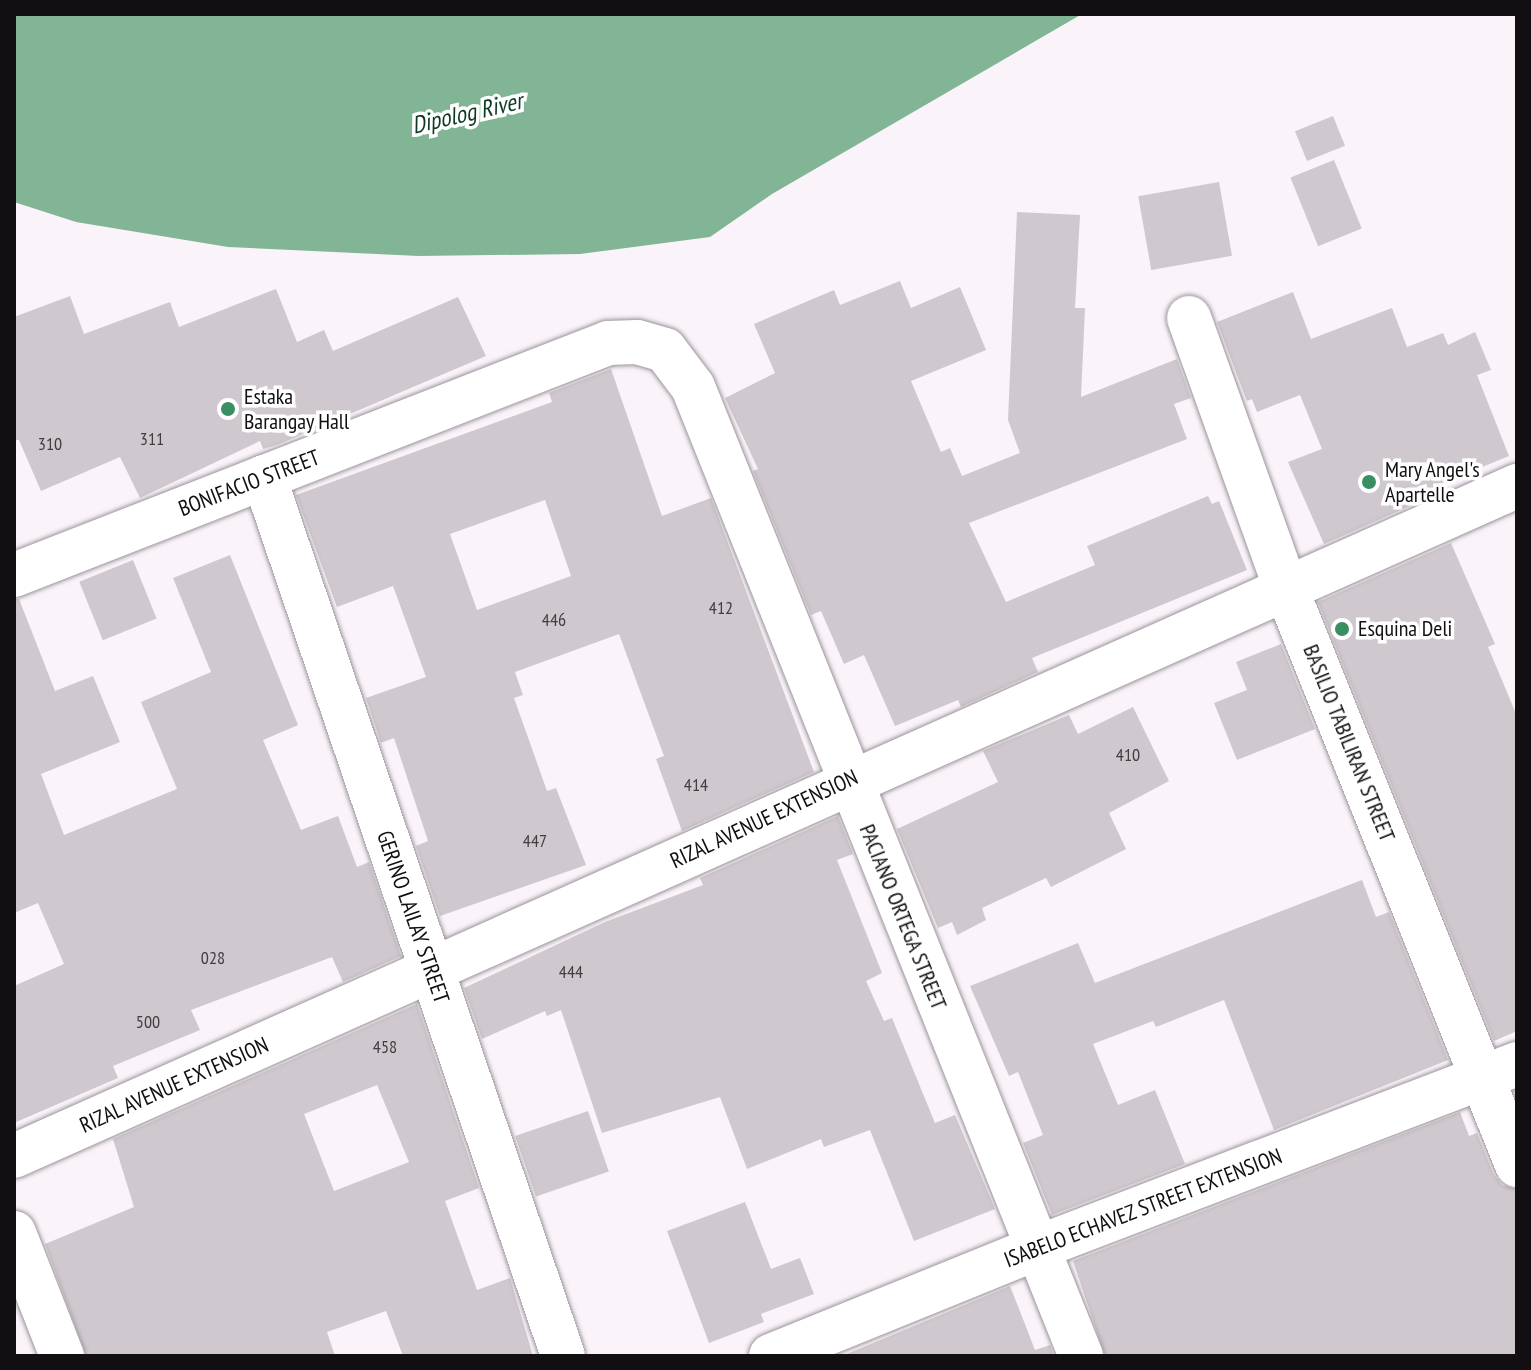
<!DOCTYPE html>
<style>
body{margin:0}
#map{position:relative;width:1531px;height:1370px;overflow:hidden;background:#faf3fa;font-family:"PT Sans Narrow",sans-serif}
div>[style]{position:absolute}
.water>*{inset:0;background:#81b595}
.building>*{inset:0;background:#cfc8ce;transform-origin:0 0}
.roads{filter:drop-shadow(0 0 2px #9b949a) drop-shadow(0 0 2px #9b949a)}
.minor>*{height:44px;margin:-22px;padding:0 22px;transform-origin:22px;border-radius:22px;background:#fff}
.dots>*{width:22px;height:22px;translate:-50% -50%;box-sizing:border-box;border:4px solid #fff;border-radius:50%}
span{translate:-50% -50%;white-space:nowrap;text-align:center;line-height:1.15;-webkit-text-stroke:7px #fff;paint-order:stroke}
.number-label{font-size:18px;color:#413d41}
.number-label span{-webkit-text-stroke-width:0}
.poi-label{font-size:22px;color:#120f12}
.left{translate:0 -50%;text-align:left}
.street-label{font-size:22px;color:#120f12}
.water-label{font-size:24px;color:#0e3923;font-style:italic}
.frame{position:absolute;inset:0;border:16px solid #120f12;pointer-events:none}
</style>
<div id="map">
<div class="water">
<i style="clip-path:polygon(14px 14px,1082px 14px,772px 194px,710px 237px,580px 254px,419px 256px,228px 247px,76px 222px,14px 202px)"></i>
</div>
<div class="building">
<i style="left:1333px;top:116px;width:32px;height:41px;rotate:68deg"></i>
<i style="left:1334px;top:160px;width:74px;height:47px;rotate:68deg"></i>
<i style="left:1219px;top:182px;width:75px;height:82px;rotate:80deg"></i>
<i style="clip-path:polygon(1017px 212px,1080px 215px,1075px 308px,1085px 308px,1081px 397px,1177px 359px,1191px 398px,1174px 404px,1187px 439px,969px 523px,1006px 602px,1095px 565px,1087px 546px,1208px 496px,1212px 504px,1219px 501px,1247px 570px,1032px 658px,1038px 672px,961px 707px,958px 700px,895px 726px,864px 655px,844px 664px,821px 611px,811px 615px,753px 471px,758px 469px,725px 398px,775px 373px,754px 324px,834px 290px,840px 305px,900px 281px,911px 308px,960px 287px,986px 350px,911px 381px,941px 452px,950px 448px,962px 476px,1020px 453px,1008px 420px)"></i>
<i style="clip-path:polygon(276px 289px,297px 342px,324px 330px,333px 351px,458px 297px,486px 356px,277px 445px,263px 449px,260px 441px,140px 498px,120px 457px,41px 491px,19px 440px,14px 440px,14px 317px,70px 296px,84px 334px,170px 302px,179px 327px)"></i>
<i style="clip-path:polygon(1293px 292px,1311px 339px,1392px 308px,1407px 347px,1443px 333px,1448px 345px,1475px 332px,1491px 370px,1477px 375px,1509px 456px,1441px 484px,1444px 491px,1324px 544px,1288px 462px,1322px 449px,1300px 395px,1257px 412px,1252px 399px,1247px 401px,1217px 322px)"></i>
<i style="clip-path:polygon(evenodd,611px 369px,662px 516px,711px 498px,814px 772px,682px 831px,656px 759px,664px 756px,619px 634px,515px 672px,523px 695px,514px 698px,547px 791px,556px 788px,586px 865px,440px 916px,416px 846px,428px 841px,394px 738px,381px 743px,366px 698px,426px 677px,393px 586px,337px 607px,296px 495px,552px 402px,549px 393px,611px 369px,545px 500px,571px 576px,477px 610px,450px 534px,545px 500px)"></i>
<i style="clip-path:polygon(1451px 543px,1495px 644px,1488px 647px,1517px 716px,1517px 1031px,1494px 1041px,1318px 602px)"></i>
<i style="clip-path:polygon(230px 555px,298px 725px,263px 740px,301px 830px,338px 816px,357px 867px,369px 862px,401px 956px,343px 982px,332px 957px,191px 1010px,200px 1030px,113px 1066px,118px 1078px,14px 1123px,14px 986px,64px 964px,38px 903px,14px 913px,14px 599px,19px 599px,55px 691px,93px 676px,120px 742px,41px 774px,64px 835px,177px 789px,141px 702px,211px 672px,173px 578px)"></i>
<i style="left:133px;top:560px;width:63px;height:58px;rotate:68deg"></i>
<i style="clip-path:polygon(1281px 644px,1315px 729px,1237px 760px,1214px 703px,1247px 690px,1236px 662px)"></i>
<i style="clip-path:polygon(1133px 707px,1169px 781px,1109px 813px,1126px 849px,1051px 887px,1046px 878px,982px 908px,986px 920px,957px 935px,952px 922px,938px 928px,897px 829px,998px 782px,983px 751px,1069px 715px,1078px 734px)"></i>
<i style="clip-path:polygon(838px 816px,853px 854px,837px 860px,882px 973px,866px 981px,884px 1021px,892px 1018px,935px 1123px,955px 1115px,995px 1209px,914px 1241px,870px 1130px,824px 1147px,821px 1139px,747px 1169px,720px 1097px,602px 1133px,561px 1010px,547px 1016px,545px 1011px,482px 1039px,464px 988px,605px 922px,703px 885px,700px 878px)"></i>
<i style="clip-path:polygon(1362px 880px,1376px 917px,1389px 912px,1448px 1060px,1274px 1130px,1224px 1000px,1156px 1027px,1153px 1021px,1093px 1044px,1118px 1105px,1155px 1090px,1185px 1164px,1052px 1215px,1023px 1143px,1043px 1135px,1018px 1072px,1009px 1076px,970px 986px,1078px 943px,1095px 983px)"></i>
<i style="clip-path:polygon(evenodd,417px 1004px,479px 1188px,445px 1201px,477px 1290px,510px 1278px,533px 1356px,403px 1356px,386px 1311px,327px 1332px,335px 1356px,86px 1356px,45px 1244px,134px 1207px,113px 1139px,417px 1004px,377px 1085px,409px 1162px,334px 1191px,304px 1114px,377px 1085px)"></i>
<i style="left:588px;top:1111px;width:64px;height:77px;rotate:71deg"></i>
<i style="clip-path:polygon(1460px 1112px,1469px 1136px,1477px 1133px,1494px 1175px,1502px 1185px,1517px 1189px,1517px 1356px,1105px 1356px,1073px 1261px)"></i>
<i style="clip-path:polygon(745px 1202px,771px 1269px,800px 1258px,814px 1294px,761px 1314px,764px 1322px,709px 1343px,667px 1231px)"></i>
<i style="clip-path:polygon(1010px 1286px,1035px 1350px,1050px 1345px,1054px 1356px,842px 1356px)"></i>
</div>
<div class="roads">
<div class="minor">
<i style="left:1189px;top:318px;width:285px;rotate:70.3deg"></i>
<i style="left:1285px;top:586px;width:624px;rotate:68.16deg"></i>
<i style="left:264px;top:477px;width:928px;rotate:71.21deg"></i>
<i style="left:14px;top:575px;width:638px;rotate:-21.33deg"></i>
<i style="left:608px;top:343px;width:29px;rotate:-2deg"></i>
<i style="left:637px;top:342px;width:29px;rotate:16deg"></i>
<i style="left:665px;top:350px;width:46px;rotate:52.9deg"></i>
<i style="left:693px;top:387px;width:1044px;rotate:68.18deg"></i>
<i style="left:14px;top:1156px;width:1646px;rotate:-24.03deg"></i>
<i style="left:14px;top:1233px;width:132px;rotate:68.7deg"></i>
<i style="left:771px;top:1356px;width:289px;rotate:-22.1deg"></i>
<i style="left:1039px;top:1247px;width:512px;rotate:-20.95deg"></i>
</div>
</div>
<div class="dots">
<i style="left:228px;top:409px;background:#398f62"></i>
<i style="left:1369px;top:482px;background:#398f62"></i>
<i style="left:1342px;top:629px;background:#398f62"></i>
</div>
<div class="number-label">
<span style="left:152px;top:439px">311</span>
<span style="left:50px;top:444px">310</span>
<span style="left:721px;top:608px">412</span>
<span style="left:554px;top:620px">446</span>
<span style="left:1128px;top:755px">410</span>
<span style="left:696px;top:785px">414</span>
<span style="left:535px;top:841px">447</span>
<span style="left:213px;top:958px">028</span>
<span style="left:571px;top:972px">444</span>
<span style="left:148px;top:1022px">500</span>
<span style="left:385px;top:1047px">458</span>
</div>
<div class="poi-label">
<span class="left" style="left:244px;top:409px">Estaka<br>Barangay Hall</span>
<span class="left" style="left:1385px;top:482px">Mary Angel's<br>Apartelle</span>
<span class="left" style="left:1358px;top:629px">Esquina Deli</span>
</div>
<div class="street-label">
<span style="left:249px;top:483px;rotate:-21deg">BONIFACIO STREET</span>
<span style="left:1349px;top:743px;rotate:68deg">BASILIO TABILIRAN STREET</span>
<span style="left:764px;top:819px;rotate:-25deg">RIZAL AVENUE EXTENSION</span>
<span style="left:413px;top:917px;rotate:71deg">GERINO LAILAY STREET</span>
<span style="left:903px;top:917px;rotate:68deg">PACIANO ORTEGA STREET</span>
<span style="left:174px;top:1085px;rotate:-24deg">RIZAL AVENUE EXTENSION</span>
<span style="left:1143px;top:1208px;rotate:-21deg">ISABELO ECHAVEZ STREET EXTENSION</span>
</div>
<div class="water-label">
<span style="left:467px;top:113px;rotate:-13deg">Dipolog River</span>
</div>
<div class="frame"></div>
</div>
